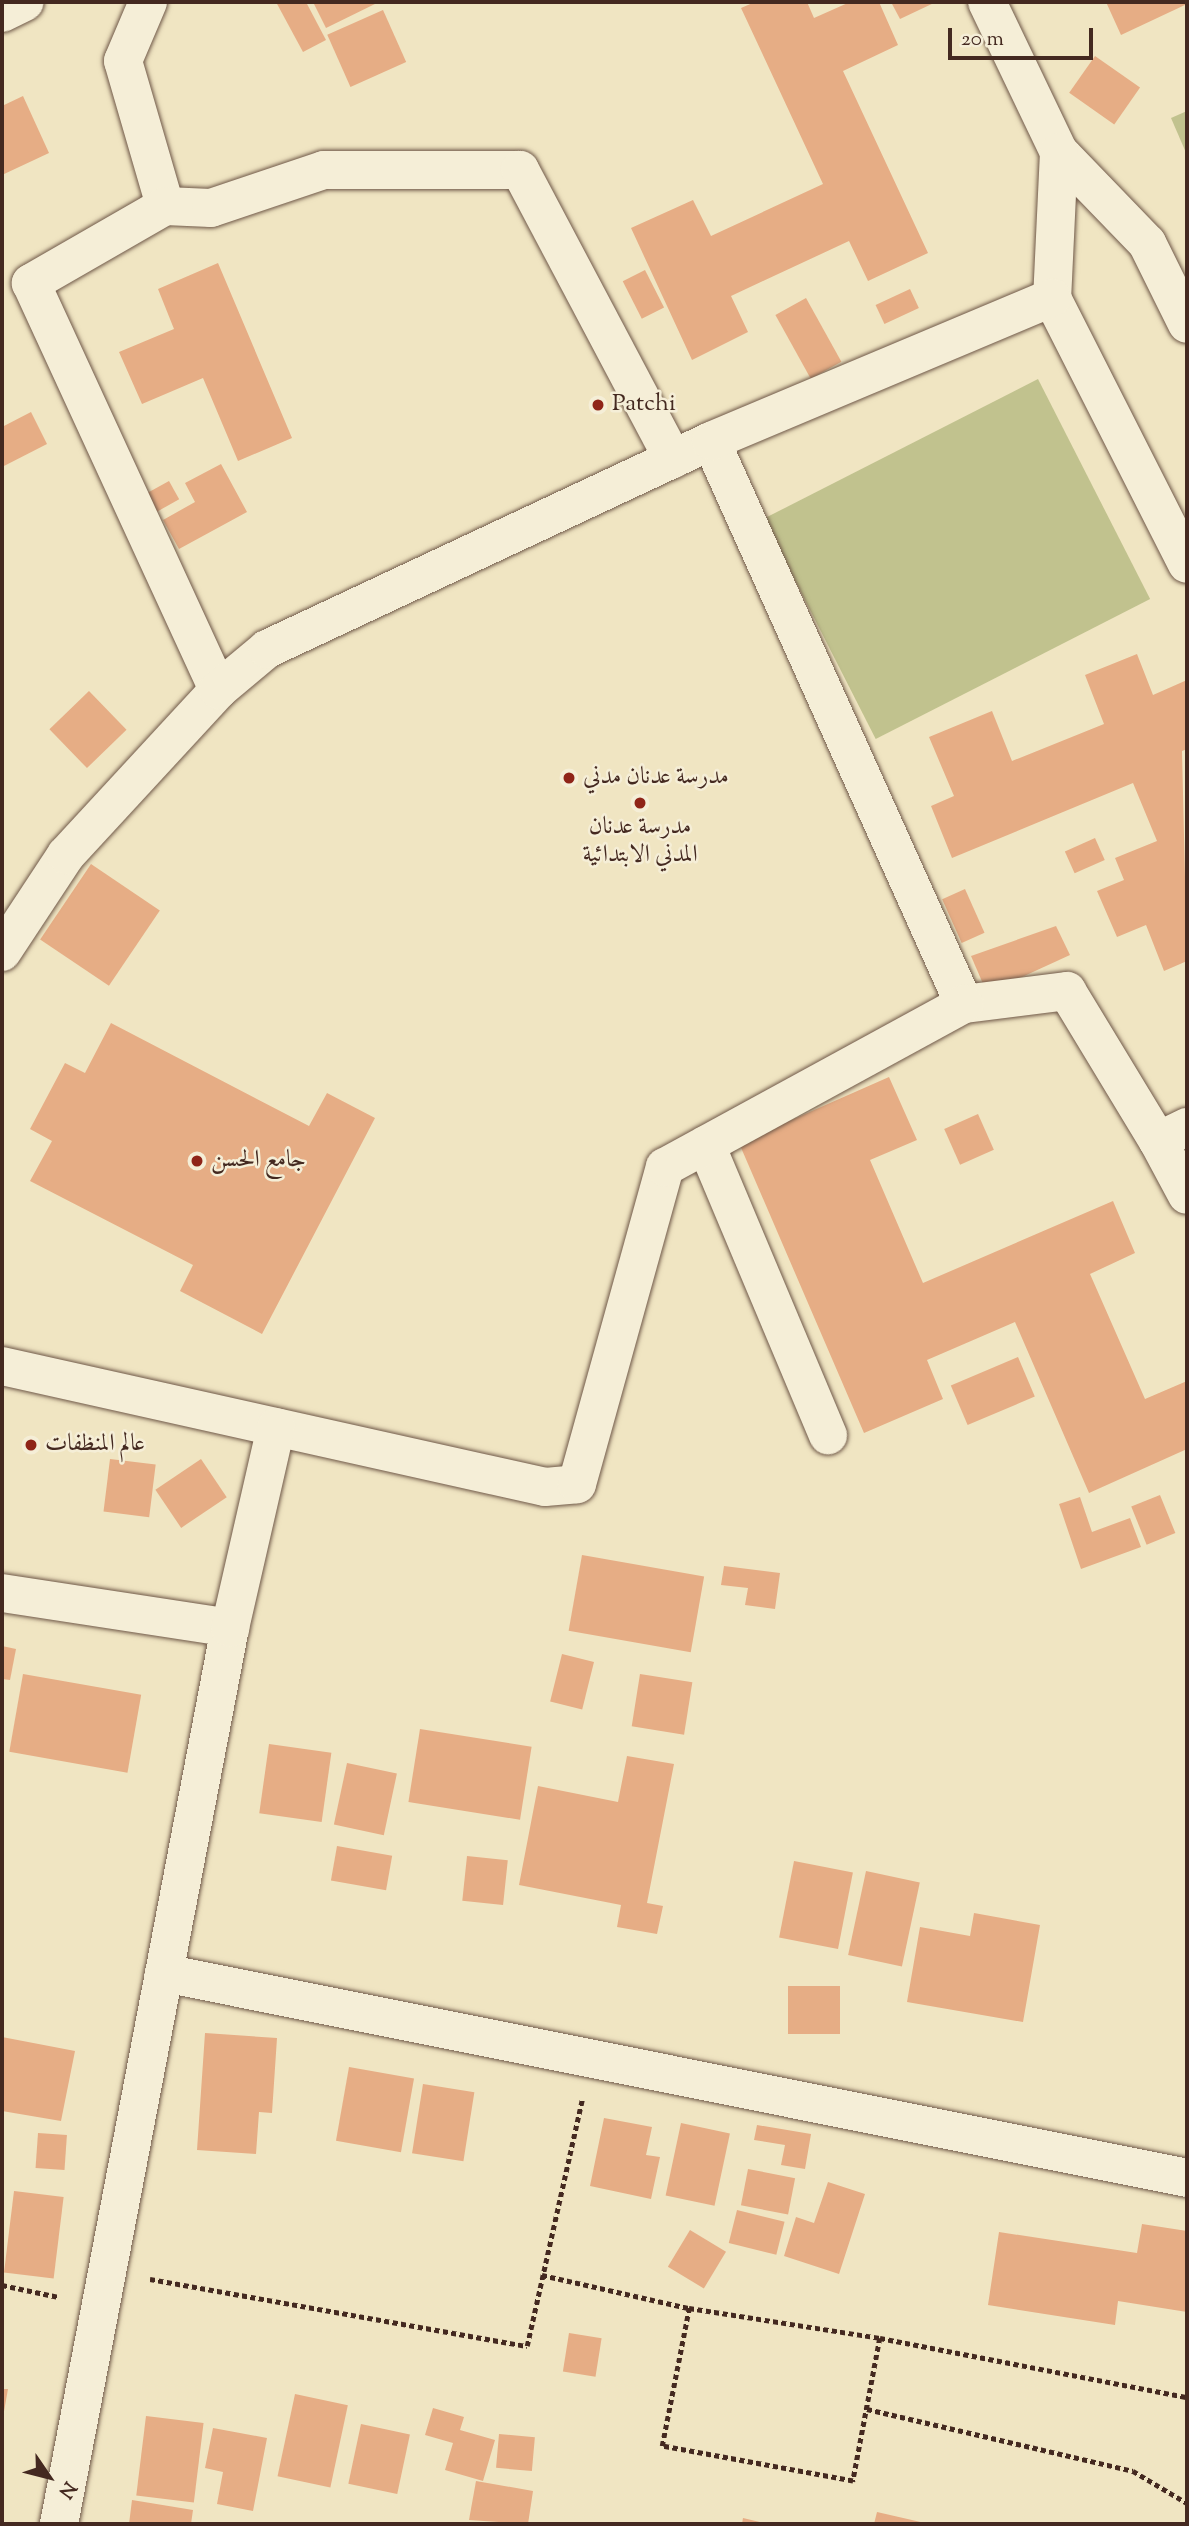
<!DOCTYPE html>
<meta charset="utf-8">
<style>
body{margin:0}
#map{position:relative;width:1189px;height:2526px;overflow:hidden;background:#f0e5c2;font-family:"Sorts Mill Goudy",Amiri,serif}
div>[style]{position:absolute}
.green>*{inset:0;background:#c1c28e;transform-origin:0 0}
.building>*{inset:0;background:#e6ad85;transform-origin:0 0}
.path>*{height:4.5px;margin-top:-2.25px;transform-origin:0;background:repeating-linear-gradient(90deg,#442920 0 5px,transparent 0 8.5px)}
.roads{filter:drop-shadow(0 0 2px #6f5848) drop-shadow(0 0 2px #6f5848)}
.minor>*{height:38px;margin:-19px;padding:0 19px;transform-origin:19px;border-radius:19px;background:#f5eed7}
.dots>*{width:19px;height:19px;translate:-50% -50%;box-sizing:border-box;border:4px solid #f5eed7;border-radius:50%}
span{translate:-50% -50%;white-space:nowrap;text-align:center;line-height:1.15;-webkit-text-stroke:5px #f5eed7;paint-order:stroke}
.poi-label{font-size:24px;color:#442920}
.left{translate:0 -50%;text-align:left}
.frame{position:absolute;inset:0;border:4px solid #442920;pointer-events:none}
.north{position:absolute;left:14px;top:2442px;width:70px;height:70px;-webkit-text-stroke:5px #f5eed7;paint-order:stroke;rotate:125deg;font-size:19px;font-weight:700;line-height:28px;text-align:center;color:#442920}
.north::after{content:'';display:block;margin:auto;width:24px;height:32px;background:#442920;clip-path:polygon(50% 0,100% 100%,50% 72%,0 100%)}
.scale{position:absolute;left:948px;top:28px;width:145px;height:32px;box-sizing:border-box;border:4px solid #442920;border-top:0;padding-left:9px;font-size:21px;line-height:24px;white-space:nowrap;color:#442920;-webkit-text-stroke:5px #f5eed7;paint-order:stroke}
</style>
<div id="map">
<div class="green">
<i style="clip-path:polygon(1187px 111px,1187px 155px,1171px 118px)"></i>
<i style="left:1038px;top:379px;width:247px;height:308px;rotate:63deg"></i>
</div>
<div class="building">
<i style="clip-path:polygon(276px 2px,306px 2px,326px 40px,303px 52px)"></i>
<i style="clip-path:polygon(313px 2px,379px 2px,326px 28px)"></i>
<i style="clip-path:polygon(755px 2px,807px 2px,814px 18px,850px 2px,879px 2px,898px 45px,843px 71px,928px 253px,868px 281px,849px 241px,731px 296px,748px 332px,692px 360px,631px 228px,693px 200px,711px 236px,823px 184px,741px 8px)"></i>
<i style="clip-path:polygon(891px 2px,936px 2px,900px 19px)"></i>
<i style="clip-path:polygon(1106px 2px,1187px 2px,1187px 4px,1121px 35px)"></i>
<i style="left:383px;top:10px;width:57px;height:61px;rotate:66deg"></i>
<i style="left:1095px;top:56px;width:55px;height:45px;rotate:35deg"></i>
<i style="clip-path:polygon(23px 96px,49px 153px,2px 175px,2px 106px)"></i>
<i style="clip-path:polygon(218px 263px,292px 438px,238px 461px,203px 378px,142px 404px,119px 352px,174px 329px,158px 289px)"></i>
<i style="left:645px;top:270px;width:42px;height:25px;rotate:63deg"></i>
<i style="left:910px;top:289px;width:21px;height:38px;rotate:65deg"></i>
<i style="left:806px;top:298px;width:73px;height:35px;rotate:61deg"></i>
<i style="clip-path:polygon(31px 412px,47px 444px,2px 467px,2px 427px)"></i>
<i style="clip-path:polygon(221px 464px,247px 512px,179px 549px,163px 520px,195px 502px,185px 483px)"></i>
<i style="left:169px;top:481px;width:21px;height:29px;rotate:61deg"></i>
<i style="clip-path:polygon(1137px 654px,1153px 695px,1187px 680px,1187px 749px,1182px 751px,1187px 961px,1164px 971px,1146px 925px,1117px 937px,1097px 891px,1124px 880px,1115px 858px,1157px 841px,1133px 783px,952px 858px,931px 806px,954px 796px,929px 737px,992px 711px,1012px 761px,1104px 724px,1085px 675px)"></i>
<i style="left:89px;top:691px;width:54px;height:55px;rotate:46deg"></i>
<i style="left:1095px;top:838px;width:24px;height:33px;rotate:66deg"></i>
<i style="left:91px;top:864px;width:83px;height:91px;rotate:34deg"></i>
<i style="left:965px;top:889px;width:48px;height:25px;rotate:66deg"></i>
<i style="clip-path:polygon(1056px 926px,1070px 955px,987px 993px,971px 956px)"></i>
<i style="clip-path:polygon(111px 1023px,309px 1126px,327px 1093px,375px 1118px,262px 1334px,180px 1291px,193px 1265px,30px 1181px,52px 1141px,30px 1129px,65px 1063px,85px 1073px)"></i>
<i style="clip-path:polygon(889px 1077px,917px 1140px,870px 1160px,923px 1283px,1113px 1201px,1135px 1253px,1090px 1274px,1145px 1399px,1187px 1381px,1187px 1449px,1089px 1493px,1015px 1322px,927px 1360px,943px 1399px,864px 1433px,739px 1143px)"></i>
<i style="left:978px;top:1114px;width:39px;height:37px;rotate:66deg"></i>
<i style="left:1018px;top:1357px;width:43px;height:73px;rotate:67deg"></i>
<i style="left:110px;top:1459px;width:46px;height:53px;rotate:7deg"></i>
<i style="left:201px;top:1459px;width:46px;height:55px;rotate:56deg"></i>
<i style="left:1160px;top:1495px;width:41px;height:31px;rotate:68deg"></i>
<i style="clip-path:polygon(1080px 1497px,1092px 1532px,1130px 1518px,1141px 1547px,1081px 1569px,1059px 1504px)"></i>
<i style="left:582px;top:1555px;width:124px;height:77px;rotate:10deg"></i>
<i style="clip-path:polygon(724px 1566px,780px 1573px,775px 1609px,745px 1605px,748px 1588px,721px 1585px)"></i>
<i style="clip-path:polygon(2px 1646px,16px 1649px,10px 1680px,2px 1679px)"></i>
<i style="left:562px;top:1654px;width:33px;height:49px;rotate:14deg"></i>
<i style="left:23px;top:1674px;width:120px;height:79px;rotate:10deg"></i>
<i style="left:640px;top:1674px;width:53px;height:53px;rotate:9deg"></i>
<i style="left:420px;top:1729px;width:113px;height:74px;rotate:9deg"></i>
<i style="left:269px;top:1744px;width:63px;height:70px;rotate:8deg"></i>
<i style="clip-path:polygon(627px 1756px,674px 1764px,647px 1903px,663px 1906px,657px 1934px,617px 1927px,621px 1905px,519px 1885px,538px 1786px,618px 1802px)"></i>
<i style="left:347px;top:1763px;width:51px;height:63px;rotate:12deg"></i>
<i style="left:337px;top:1846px;width:56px;height:35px;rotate:10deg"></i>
<i style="left:467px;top:1856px;width:41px;height:45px;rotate:6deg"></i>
<i style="left:794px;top:1861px;width:60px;height:78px;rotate:11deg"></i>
<i style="left:866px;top:1871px;width:55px;height:86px;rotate:12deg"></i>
<i style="clip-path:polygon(974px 1913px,1040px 1925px,1023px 2022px,907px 2002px,920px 1927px,970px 1936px)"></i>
<i style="left:788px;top:1986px;width:52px;height:48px"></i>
<i style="clip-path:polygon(205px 2033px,277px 2038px,272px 2113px,259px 2112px,256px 2154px,197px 2150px)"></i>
<i style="clip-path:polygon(2px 2037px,75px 2051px,61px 2121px,2px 2111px)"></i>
<i style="left:349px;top:2067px;width:66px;height:75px;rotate:10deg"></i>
<i style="left:423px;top:2084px;width:52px;height:70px;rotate:9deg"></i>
<i style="clip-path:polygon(604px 2118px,652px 2127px,646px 2155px,660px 2157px,651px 2199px,590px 2186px)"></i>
<i style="left:681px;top:2123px;width:50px;height:74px;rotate:12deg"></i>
<i style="clip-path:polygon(757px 2125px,811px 2134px,805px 2169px,781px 2165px,785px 2145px,754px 2140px)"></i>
<i style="left:38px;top:2133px;width:29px;height:35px;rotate:4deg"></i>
<i style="left:748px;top:2169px;width:48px;height:37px;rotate:11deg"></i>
<i style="clip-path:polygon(828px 2182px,865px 2194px,839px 2274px,784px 2256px,796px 2217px,814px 2223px)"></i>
<i style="left:14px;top:2191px;width:50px;height:82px;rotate:7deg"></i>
<i style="left:737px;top:2210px;width:49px;height:34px;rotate:14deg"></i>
<i style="clip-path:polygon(1142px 2224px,1187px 2231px,1187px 2312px,1118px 2301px,1115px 2325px,988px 2305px,999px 2232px,1137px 2253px)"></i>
<i style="left:690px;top:2230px;width:42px;height:43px;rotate:31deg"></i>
<i style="left:569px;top:2333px;width:33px;height:39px;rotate:9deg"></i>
<i style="clip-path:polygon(2px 2389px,8px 2389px,3px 2417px,2px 2417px)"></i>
<i style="left:295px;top:2394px;width:54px;height:84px;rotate:12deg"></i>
<i style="clip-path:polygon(433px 2408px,464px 2417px,460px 2430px,495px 2440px,483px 2481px,445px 2470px,453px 2443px,425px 2435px)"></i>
<i style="left:146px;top:2416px;width:58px;height:80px;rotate:7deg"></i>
<i style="left:361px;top:2424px;width:50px;height:61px;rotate:12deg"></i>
<i style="clip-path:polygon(213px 2428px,267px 2438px,253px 2511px,217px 2504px,223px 2472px,205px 2468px)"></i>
<i style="left:499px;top:2434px;width:36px;height:34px;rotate:5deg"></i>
<i style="clip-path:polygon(476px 2481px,533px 2491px,528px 2524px,469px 2520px)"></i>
<i style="clip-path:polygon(132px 2500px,193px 2510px,191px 2524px,129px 2524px)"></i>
<i style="clip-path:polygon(877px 2512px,925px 2523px,925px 2524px,874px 2524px)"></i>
<i style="clip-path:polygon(743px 2518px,764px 2523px,764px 2524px,742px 2524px)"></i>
</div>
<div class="path">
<i style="left:542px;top:2275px;width:151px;rotate:12.7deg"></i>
<i style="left:689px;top:2308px;width:193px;rotate:8.9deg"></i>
<i style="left:880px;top:2338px;width:146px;rotate:100.7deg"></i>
<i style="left:853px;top:2481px;width:194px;rotate:-169.6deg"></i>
<i style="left:662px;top:2446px;width:141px;rotate:-78.9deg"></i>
<i style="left:150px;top:2279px;width:383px;rotate:10.1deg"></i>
<i style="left:527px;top:2346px;width:252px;rotate:-77.4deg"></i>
<i style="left:2px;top:2285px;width:58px;rotate:11.9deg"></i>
<i style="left:880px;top:2338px;width:313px;rotate:10.9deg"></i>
<i style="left:867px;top:2409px;width:273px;rotate:13.1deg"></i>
<i style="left:1133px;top:2471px;width:63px;rotate:30.7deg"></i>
</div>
<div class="roads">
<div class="minor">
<i style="left:148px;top:2px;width:64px;rotate:113deg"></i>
<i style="left:123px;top:61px;width:151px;rotate:73.8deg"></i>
<i style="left:165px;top:206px;width:155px;rotate:150.1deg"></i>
<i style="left:31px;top:283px;width:448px;rotate:65.3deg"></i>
<i style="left:987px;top:2px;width:166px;rotate:64.4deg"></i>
<i style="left:1059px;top:152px;width:127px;rotate:46deg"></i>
<i style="left:1147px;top:243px;width:90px;rotate:63.7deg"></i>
<i style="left:2px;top:13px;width:25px;rotate:-26deg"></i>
<i style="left:1059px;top:152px;width:146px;rotate:92.7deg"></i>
<i style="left:1052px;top:298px;width:298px;rotate:63.1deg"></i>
<i style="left:165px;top:206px;width:46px;rotate:2.5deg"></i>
<i style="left:211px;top:208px;width:119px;rotate:-18.6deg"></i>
<i style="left:324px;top:170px;width:196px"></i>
<i style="left:520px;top:170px;width:327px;rotate:62.1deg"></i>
<i style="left:711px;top:441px;width:617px;rotate:65.8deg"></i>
<i style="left:964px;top:1004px;width:104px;rotate:-7.2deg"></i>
<i style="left:1067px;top:991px;width:175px;rotate:58.8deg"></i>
<i style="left:1158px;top:1141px;width:32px;rotate:-26deg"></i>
<i style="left:2px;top:952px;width:116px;rotate:-56.6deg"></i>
<i style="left:66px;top:855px;width:224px;rotate:-47.3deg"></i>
<i style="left:218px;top:690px;width:64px;rotate:-39.9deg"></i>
<i style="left:267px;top:649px;width:490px;rotate:-25.1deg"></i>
<i style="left:711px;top:441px;width:370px;rotate:-22.8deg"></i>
<i style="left:1158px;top:1141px;width:61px;rotate:61.8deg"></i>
<i style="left:706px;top:1145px;width:315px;rotate:67.2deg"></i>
<i style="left:2px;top:1366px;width:556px;rotate:12.56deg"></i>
<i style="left:545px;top:1487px;width:32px;rotate:-5deg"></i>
<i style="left:577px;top:1484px;width:329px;rotate:-74.5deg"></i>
<i style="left:665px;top:1167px;width:341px;rotate:-28.6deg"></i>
<i style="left:2px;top:1593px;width:231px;rotate:8.7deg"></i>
<i style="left:164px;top:1973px;width:1043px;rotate:11.33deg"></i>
<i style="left:59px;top:2524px;width:912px;rotate:-79.2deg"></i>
<i style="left:230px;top:1628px;width:206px;rotate:-77.1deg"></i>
</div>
</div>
<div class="dots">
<i style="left:598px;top:405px;background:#8f2418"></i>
<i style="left:569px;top:778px;background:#8f2418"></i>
<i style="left:640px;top:803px;background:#8f2418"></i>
<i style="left:197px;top:1161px;background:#8f2418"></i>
<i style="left:31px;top:1445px;background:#8f2418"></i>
</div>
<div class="poi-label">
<span class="left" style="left:612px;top:405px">Patchi</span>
<span class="left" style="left:583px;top:778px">مدرسة عدنان مدني</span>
<span style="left:640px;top:842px">مدرسة عدنان<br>المدني الابتدائية</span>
<span class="left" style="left:211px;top:1161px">جامع الحسن</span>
<span class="left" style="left:45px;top:1445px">عالم المنظفات</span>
</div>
<div class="frame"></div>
<div class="north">N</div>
<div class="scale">20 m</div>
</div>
